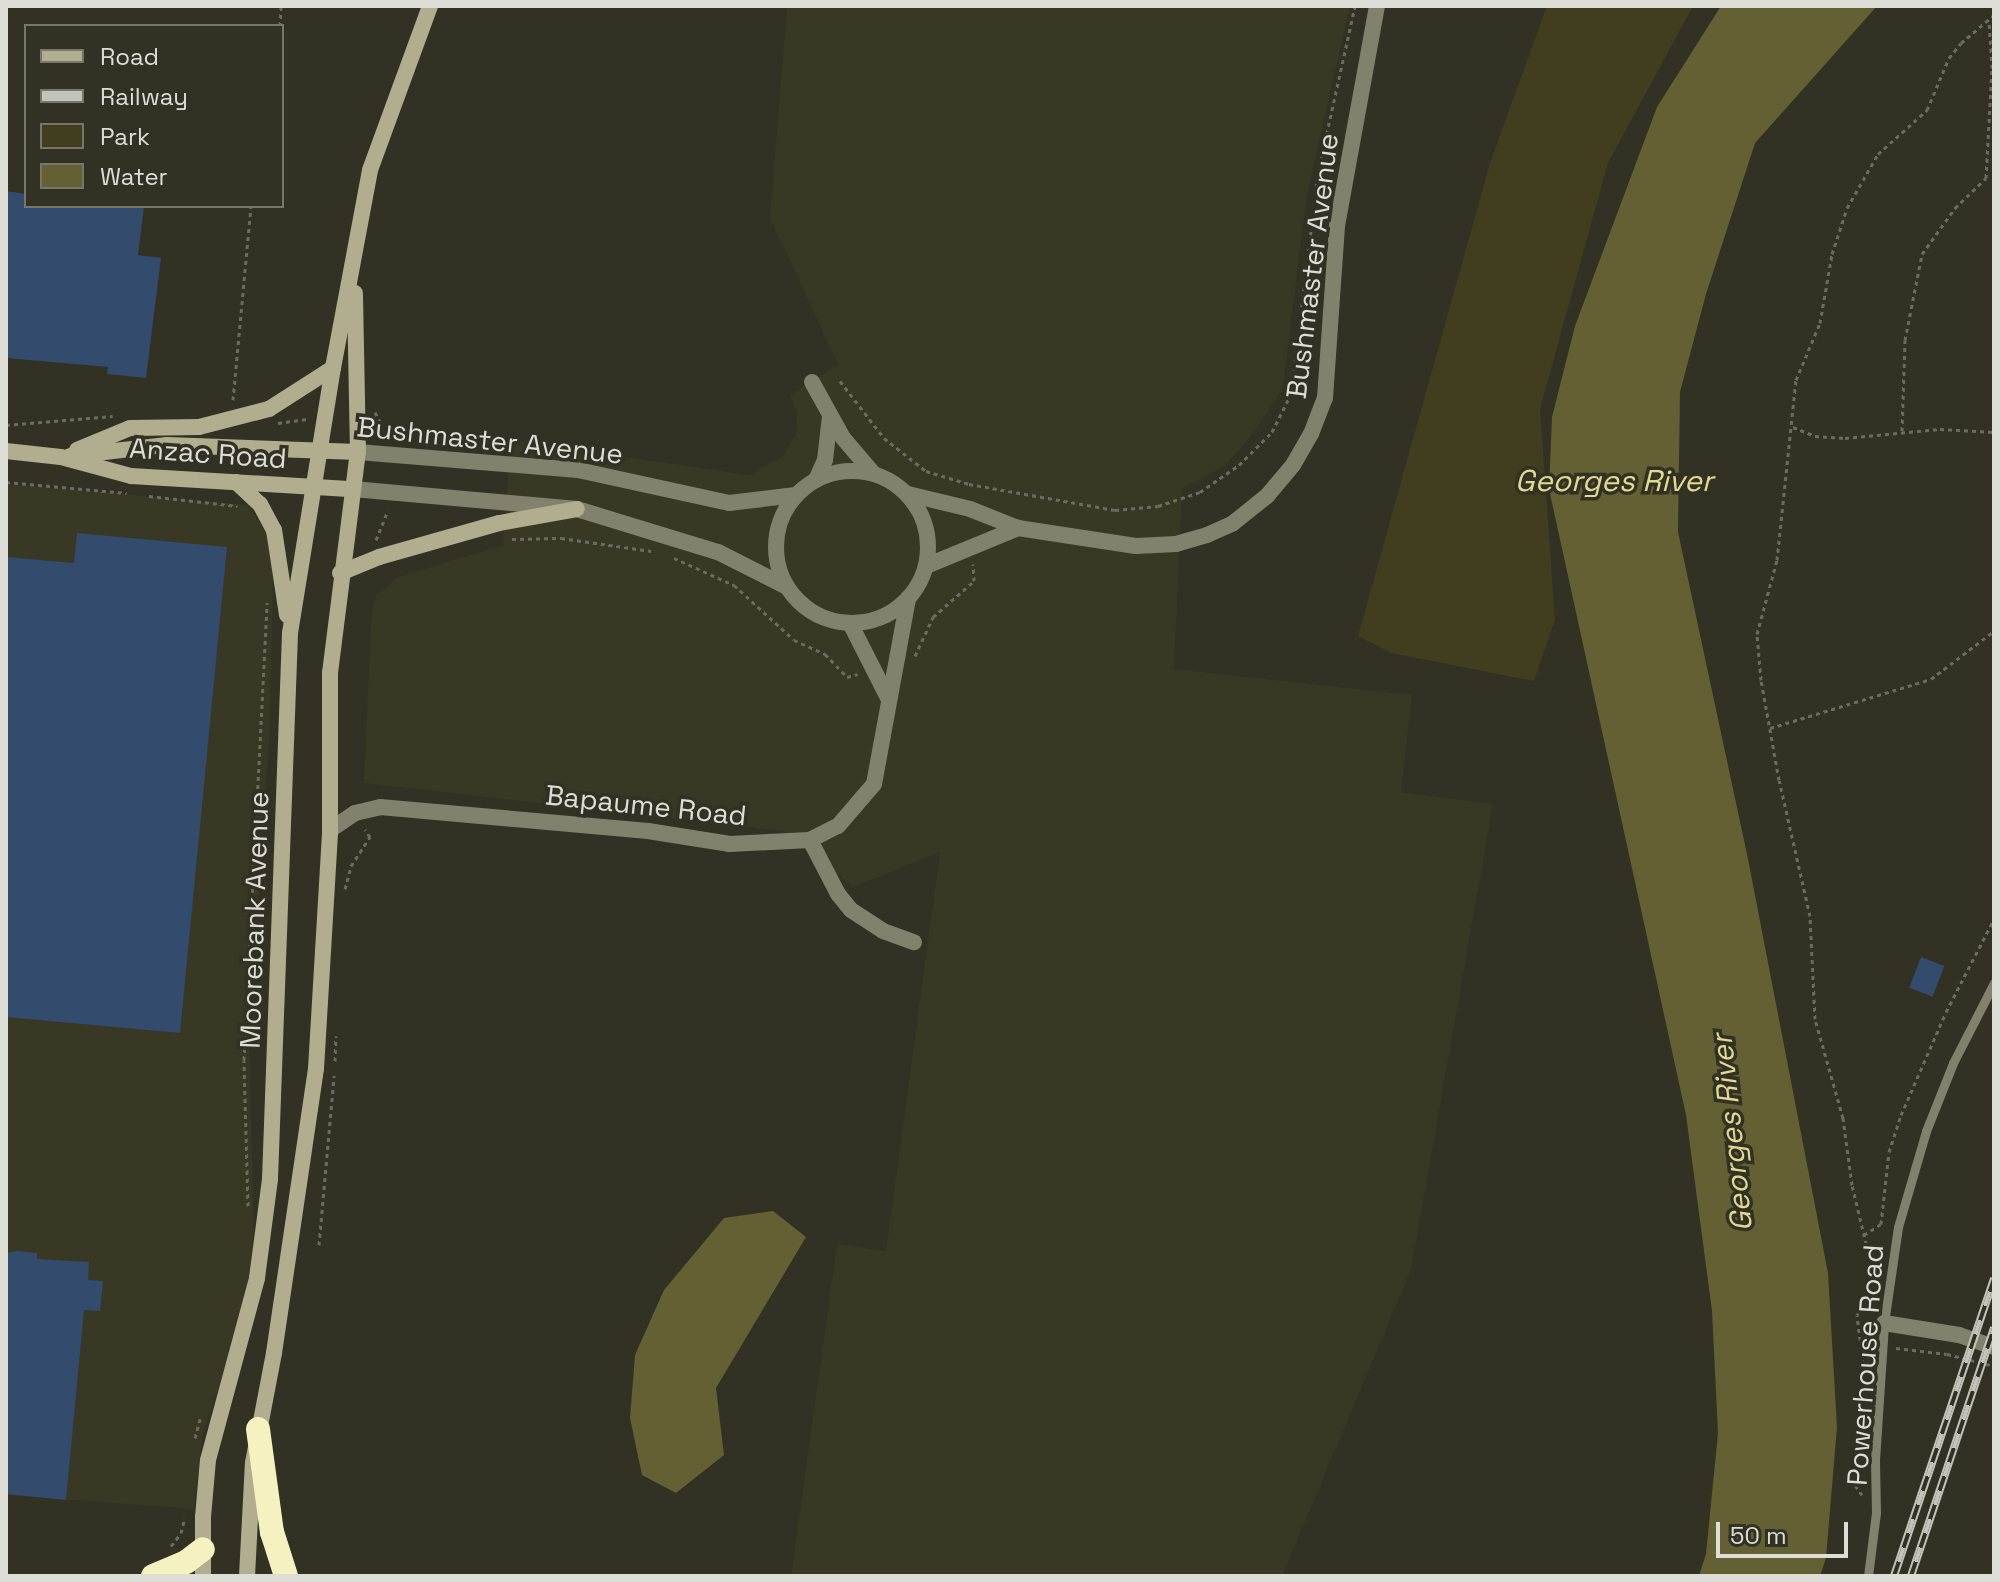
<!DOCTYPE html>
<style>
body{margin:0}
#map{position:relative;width:2000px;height:1582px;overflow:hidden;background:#323124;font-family:"Space Grotesk",sans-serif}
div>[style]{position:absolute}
.built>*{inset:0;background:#393824}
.green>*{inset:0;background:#403e1f}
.water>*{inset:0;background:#636034}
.building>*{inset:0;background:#334b6c;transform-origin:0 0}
.path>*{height:3px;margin-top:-1.5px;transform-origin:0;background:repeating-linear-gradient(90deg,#6c6b60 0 4px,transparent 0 8px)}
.lane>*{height:9px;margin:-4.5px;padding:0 4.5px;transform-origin:4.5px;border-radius:4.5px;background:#82816d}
.street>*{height:16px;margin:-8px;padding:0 8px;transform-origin:8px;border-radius:8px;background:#82816d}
.street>.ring{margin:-8px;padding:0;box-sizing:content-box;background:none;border:16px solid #82816d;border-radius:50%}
.secondary>*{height:16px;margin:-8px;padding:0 8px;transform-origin:8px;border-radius:8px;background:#b0ae8f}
.highway>*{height:24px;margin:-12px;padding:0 12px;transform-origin:12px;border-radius:12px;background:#f5f2c1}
.rail>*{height:8px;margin-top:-4px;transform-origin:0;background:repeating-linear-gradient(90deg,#323124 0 15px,#c4c3ba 0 30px);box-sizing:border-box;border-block:2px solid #c4c3ba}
span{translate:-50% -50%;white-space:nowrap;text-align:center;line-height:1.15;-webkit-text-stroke:7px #323124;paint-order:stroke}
.street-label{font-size:28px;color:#dfded6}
.water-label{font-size:30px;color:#e0da91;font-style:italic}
.frame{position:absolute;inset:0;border:8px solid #dfded6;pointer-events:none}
.legend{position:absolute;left:24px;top:24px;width:260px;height:184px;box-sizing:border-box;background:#323124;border:2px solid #77766b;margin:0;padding:10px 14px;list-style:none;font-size:24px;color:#dfded6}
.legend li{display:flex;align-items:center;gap:16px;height:40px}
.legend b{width:40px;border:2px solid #77766b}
.scale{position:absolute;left:1716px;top:1522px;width:132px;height:36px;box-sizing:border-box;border:4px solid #dfded6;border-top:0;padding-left:10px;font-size:24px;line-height:28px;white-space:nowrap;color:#dfded6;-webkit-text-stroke:6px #323124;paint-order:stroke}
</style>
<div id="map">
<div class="built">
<i style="clip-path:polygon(787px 6px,1350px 6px,1307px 195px,1283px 387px,1256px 430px,1225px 466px,1182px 489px,1174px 669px,1412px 695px,1401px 792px,1493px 804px,1411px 1270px,1282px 1576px,791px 1576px,837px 1244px,886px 1251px,940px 852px,854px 887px,784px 831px,364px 783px,371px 621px,376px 596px,398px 577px,503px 545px,511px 440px,749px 475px,782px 457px,796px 435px,797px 414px,790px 395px,838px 364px,770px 218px)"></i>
<i style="clip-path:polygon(6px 484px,248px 505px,267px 534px,273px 573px,270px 726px,249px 1045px,254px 1222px,251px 1270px,240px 1322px,202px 1438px,194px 1509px,6px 1495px)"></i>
</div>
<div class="green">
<i style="clip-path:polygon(1547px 6px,1693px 6px,1608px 163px,1540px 409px,1555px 620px,1534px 681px,1391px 653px,1358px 636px,1490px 163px)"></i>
</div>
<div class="water">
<i style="clip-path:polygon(1721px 6px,1877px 6px,1755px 143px,1706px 294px,1680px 392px,1678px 532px,1748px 859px,1828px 1273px,1837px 1427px,1826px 1558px,1820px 1576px,1699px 1576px,1706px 1554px,1718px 1433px,1712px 1311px,1686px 1115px,1549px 489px,1552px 417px,1575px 326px,1657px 107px)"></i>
<i style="clip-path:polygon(773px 1211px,806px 1237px,716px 1388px,724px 1455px,676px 1493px,642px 1475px,630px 1418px,635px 1355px,664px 1290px,724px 1218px)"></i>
</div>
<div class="building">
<i style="clip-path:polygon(6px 191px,26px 194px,26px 206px,144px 206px,138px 255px,161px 258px,146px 378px,107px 374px,108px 367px,6px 358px)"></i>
<i style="clip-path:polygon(77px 533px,227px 547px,180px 1033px,6px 1017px,6px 557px,74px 563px)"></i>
<i style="left:1921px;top:957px;width:25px;height:33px;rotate:21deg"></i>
<i style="clip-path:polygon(18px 1251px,37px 1253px,37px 1259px,89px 1262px,88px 1280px,103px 1281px,100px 1311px,84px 1310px,66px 1500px,6px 1494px,6px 1253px)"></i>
</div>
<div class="path">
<i style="left:280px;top:26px;width:20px;rotate:-87deg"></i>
<i style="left:840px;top:381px;width:72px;rotate:52.3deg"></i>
<i style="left:884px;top:438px;width:53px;rotate:38.2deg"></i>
<i style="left:926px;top:471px;width:45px;rotate:16.8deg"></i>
<i style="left:969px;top:484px;width:148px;rotate:10.1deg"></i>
<i style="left:1115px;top:510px;width:43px;rotate:-5.3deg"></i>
<i style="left:1158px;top:506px;width:44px;rotate:-18.4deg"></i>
<i style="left:1200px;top:492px;width:47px;rotate:-34.7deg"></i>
<i style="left:1239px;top:465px;width:47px;rotate:-45deg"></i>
<i style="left:1272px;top:432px;width:42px;rotate:-63.4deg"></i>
<i style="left:1291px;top:394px;width:223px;rotate:-83deg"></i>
<i style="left:1318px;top:173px;width:171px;rotate:-77.5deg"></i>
<i style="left:233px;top:400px;width:195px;rotate:-84.7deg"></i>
<i style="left:375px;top:412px;width:11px;rotate:63deg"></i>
<i style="left:380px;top:422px;width:23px;rotate:34deg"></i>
<i style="left:399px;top:435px;width:14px;rotate:12deg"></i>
<i style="left:278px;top:423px;width:29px;rotate:-8deg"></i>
<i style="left:6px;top:425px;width:107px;rotate:-4.8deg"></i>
<i style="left:1793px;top:427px;width:24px;rotate:22deg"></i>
<i style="left:1815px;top:436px;width:30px;rotate:4deg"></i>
<i style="left:1845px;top:438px;width:95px;rotate:-5.4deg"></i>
<i style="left:1940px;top:429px;width:54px;rotate:3.2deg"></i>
<i style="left:1902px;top:431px;width:91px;rotate:-88.1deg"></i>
<i style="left:1905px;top:340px;width:88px;rotate:-78.8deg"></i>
<i style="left:1922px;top:254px;width:57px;rotate:-54.3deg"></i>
<i style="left:1955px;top:208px;width:43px;rotate:-44.1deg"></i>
<i style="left:1986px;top:178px;width:110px;rotate:-86.9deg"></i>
<i style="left:1992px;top:68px;width:48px;rotate:-93.6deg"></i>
<i style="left:6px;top:482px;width:121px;rotate:5.2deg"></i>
<i style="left:149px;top:496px;width:89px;rotate:6.5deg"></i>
<i style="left:512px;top:539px;width:49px;rotate:-1.2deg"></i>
<i style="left:561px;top:538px;width:91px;rotate:8.2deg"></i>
<i style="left:376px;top:540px;width:32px;rotate:-68deg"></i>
<i style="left:674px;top:558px;width:66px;rotate:24.2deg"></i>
<i style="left:734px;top:585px;width:81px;rotate:42.5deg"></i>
<i style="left:794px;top:640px;width:34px;rotate:24deg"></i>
<i style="left:825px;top:654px;width:32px;rotate:46deg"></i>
<i style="left:847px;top:677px;width:11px;rotate:-15deg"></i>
<i style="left:915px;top:656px;width:43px;rotate:-65.2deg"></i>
<i style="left:933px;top:617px;width:55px;rotate:-41.3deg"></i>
<i style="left:974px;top:581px;width:17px;rotate:-93deg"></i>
<i style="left:1770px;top:728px;width:168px;rotate:-16.9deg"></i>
<i style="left:1931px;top:679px;width:79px;rotate:-37.3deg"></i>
<i style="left:345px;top:889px;width:24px;rotate:-75deg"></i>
<i style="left:351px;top:866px;width:35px;rotate:-57deg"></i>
<i style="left:370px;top:837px;width:9px;rotate:-122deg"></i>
<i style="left:335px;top:1061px;width:25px;rotate:-88deg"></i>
<i style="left:248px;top:1206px;width:146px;rotate:-91.6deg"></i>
<i style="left:244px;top:1060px;width:458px;rotate:-87.1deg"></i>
<i style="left:1864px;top:1235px;width:20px;rotate:-33deg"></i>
<i style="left:1881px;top:1224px;width:72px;rotate:-83.7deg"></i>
<i style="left:1889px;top:1152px;width:39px;rotate:-72deg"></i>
<i style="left:1901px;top:1115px;width:112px;rotate:-66.4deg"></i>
<i style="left:1946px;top:1012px;width:105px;rotate:-62.7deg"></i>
<i style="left:319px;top:1245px;width:170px;rotate:-84.9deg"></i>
<i style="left:1896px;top:1348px;width:51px;rotate:6.7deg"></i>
<i style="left:1947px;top:1354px;width:49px;rotate:14.3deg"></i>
<i style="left:195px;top:1438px;width:20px;rotate:-75deg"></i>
<i style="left:1862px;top:1495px;width:12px;rotate:-125deg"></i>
<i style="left:1855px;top:1485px;width:121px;rotate:-86.2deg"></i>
<i style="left:1863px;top:1364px;width:49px;rotate:-97deg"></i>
<i style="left:1857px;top:1315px;width:38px;rotate:-70deg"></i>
<i style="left:1870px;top:1279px;width:19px;rotate:-90deg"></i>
<i style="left:1870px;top:1260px;width:77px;rotate:-103.5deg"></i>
<i style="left:1852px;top:1185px;width:68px;rotate:-97.7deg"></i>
<i style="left:1843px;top:1118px;width:103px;rotate:-105.8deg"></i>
<i style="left:1815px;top:1019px;width:103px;rotate:-92.8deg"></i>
<i style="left:1810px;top:916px;width:139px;rotate:-102.8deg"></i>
<i style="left:1779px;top:780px;width:102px;rotate:-100.2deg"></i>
<i style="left:1761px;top:680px;width:46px;rotate:-95deg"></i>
<i style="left:1757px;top:634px;width:77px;rotate:-74.9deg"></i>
<i style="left:1777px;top:560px;width:181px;rotate:-84deg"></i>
<i style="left:1796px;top:380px;width:62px;rotate:-67.2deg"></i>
<i style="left:1820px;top:323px;width:70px;rotate:-80.1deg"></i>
<i style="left:1832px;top:254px;width:48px;rotate:-71.9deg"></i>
<i style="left:1847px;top:208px;width:62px;rotate:-60.1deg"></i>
<i style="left:1878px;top:154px;width:66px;rotate:-41.9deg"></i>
<i style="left:1927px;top:110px;width:56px;rotate:-67.1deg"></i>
<i style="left:1949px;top:58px;width:19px;rotate:-51deg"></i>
<i style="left:1961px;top:43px;width:43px;rotate:-40.3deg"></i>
<i style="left:171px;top:1546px;width:16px;rotate:-52deg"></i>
<i style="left:181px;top:1533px;width:16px;rotate:-76deg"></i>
</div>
<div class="lane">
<i style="left:1868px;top:1576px;width:64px;rotate:-82.8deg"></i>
<i style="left:1876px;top:1513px;width:53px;rotate:-91.1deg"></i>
<i style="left:1875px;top:1460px;width:137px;rotate:-86.2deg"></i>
<i style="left:1884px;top:1323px;width:97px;rotate:-81.7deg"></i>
<i style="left:1898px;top:1227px;width:100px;rotate:-73.7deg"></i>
<i style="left:1926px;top:1131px;width:73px;rotate:-68.3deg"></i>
<i style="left:1953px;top:1063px;width:90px;rotate:-62.9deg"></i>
</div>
<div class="street">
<i style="left:812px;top:382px;width:64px;rotate:61deg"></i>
<i style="left:843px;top:438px;width:46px;rotate:49.4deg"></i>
<i style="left:358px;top:452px;width:221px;rotate:4.7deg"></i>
<i style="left:578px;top:470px;width:155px;rotate:12.3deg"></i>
<i style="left:729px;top:503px;width:67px;rotate:-6.8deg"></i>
<i class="ring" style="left:776px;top:471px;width:136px;height:136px"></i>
<i style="left:816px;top:480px;width:22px;rotate:-66deg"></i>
<i style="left:825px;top:460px;width:44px;rotate:-83.5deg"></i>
<i style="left:353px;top:489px;width:225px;rotate:5.1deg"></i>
<i style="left:577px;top:509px;width:147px;rotate:17deg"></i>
<i style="left:718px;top:552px;width:77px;rotate:26.9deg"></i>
<i style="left:908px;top:494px;width:64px;rotate:13.6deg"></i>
<i style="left:970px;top:509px;width:52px;rotate:21.6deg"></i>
<i style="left:1018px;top:528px;width:119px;rotate:8.7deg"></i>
<i style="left:1136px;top:546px;width:40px;rotate:-2.9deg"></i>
<i style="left:1176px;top:544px;width:32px;rotate:-16deg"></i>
<i style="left:1207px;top:535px;width:27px;rotate:-24deg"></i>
<i style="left:1232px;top:524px;width:45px;rotate:-38.7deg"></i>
<i style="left:1267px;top:496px;width:40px;rotate:-50deg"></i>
<i style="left:1293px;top:465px;width:36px;rotate:-60deg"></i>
<i style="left:1311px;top:434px;width:39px;rotate:-69deg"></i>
<i style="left:1325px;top:398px;width:172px;rotate:-86deg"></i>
<i style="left:1337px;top:226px;width:224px;rotate:-79.7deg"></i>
<i style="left:926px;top:566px;width:100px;rotate:-22.4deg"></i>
<i style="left:850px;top:623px;width:86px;rotate:63.1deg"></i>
<i style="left:330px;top:830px;width:30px;rotate:-34deg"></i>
<i style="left:355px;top:813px;width:26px;rotate:-13deg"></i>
<i style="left:380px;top:807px;width:269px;rotate:5.1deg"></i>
<i style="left:648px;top:831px;width:83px;rotate:9deg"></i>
<i style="left:730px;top:844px;width:80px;rotate:-2.9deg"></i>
<i style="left:810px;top:840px;width:61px;rotate:62.6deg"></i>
<i style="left:838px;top:894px;width:21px;rotate:51deg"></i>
<i style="left:851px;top:910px;width:38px;rotate:33deg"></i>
<i style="left:883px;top:931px;width:33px;rotate:20deg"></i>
<i style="left:810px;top:840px;width:31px;rotate:-27deg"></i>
<i style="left:838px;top:826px;width:55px;rotate:-49.4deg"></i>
<i style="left:874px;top:784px;width:189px;rotate:-79.6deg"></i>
<i style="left:1884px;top:1323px;width:76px;rotate:9.1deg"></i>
<i style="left:1959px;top:1335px;width:37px;rotate:19deg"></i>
</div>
<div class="secondary">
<i style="left:77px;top:450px;width:57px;rotate:-22.5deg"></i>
<i style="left:130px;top:428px;width:69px;rotate:-0.8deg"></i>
<i style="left:199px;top:427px;width:72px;rotate:-14.4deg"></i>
<i style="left:269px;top:409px;width:76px;rotate:-32.6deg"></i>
<i style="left:6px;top:451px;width:55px;rotate:6.2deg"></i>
<i style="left:61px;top:457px;width:73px;rotate:15.2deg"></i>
<i style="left:131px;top:476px;width:222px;rotate:3.4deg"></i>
<i style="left:70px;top:456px;width:98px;rotate:-6.5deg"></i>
<i style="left:167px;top:445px;width:191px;rotate:2.1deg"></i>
<i style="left:236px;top:482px;width:33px;rotate:43deg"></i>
<i style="left:260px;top:504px;width:30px;rotate:62deg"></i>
<i style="left:274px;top:530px;width:86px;rotate:81.3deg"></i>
<i style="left:340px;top:573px;width:42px;rotate:-22.3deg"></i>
<i style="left:379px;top:557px;width:125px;rotate:-15.8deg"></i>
<i style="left:499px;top:523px;width:79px;rotate:-10.2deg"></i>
<i style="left:203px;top:1576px;width:59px;rotate:-90deg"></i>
<i style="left:203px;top:1517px;width:57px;rotate:-85deg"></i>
<i style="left:208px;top:1460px;width:188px;rotate:-74.9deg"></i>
<i style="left:257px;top:1278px;width:100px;rotate:-82.5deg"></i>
<i style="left:270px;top:1179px;width:546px;rotate:-87.9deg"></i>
<i style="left:290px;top:633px;width:268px;rotate:-80.8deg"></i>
<i style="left:333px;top:368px;width:201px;rotate:-79.4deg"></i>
<i style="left:370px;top:170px;width:175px;rotate:-69.9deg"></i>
<i style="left:247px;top:1576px;width:113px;rotate:-87deg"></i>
<i style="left:253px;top:1463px;width:112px;rotate:-79.2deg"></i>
<i style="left:274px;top:1353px;width:287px;rotate:-81.6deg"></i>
<i style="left:316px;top:1069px;width:239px;rotate:-86.6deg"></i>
<i style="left:330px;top:830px;width:157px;rotate:-90deg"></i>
<i style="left:330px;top:673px;width:223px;rotate:-82.8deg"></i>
<i style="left:358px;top:452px;width:159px;rotate:-91.1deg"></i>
</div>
<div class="highway">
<i style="left:258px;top:1429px;width:104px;rotate:82.3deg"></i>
<i style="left:272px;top:1532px;width:46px;rotate:72.3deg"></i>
<i style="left:153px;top:1576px;width:36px;rotate:-23deg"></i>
<i style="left:186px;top:1562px;width:21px;rotate:-37deg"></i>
</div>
<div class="rail">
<i style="left:1894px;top:1576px;width:314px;rotate:-71.4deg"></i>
<i style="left:1911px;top:1576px;width:262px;rotate:-71.5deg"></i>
</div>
<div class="street-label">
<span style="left:1312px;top:266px;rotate:-83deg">Bushmaster Avenue</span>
<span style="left:490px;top:440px;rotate:6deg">Bushmaster Avenue</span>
<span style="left:208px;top:453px;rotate:4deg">Anzac Road</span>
<span style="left:646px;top:805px;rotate:6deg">Bapaume Road</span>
<span style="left:254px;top:920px;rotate:-88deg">Moorebank Avenue</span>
<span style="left:1865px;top:1365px;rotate:-86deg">Powerhouse Road</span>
</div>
<div class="water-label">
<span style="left:1614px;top:481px">Georges River</span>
<span style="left:1732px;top:1133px;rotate:-96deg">Georges River</span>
</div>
<div class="frame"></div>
<ul class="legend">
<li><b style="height:10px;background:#b0ae8f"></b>Road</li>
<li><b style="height:10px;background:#c4c3ba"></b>Railway</li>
<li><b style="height:22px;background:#403e1f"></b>Park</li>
<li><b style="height:22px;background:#636034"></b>Water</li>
</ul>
<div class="scale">50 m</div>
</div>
